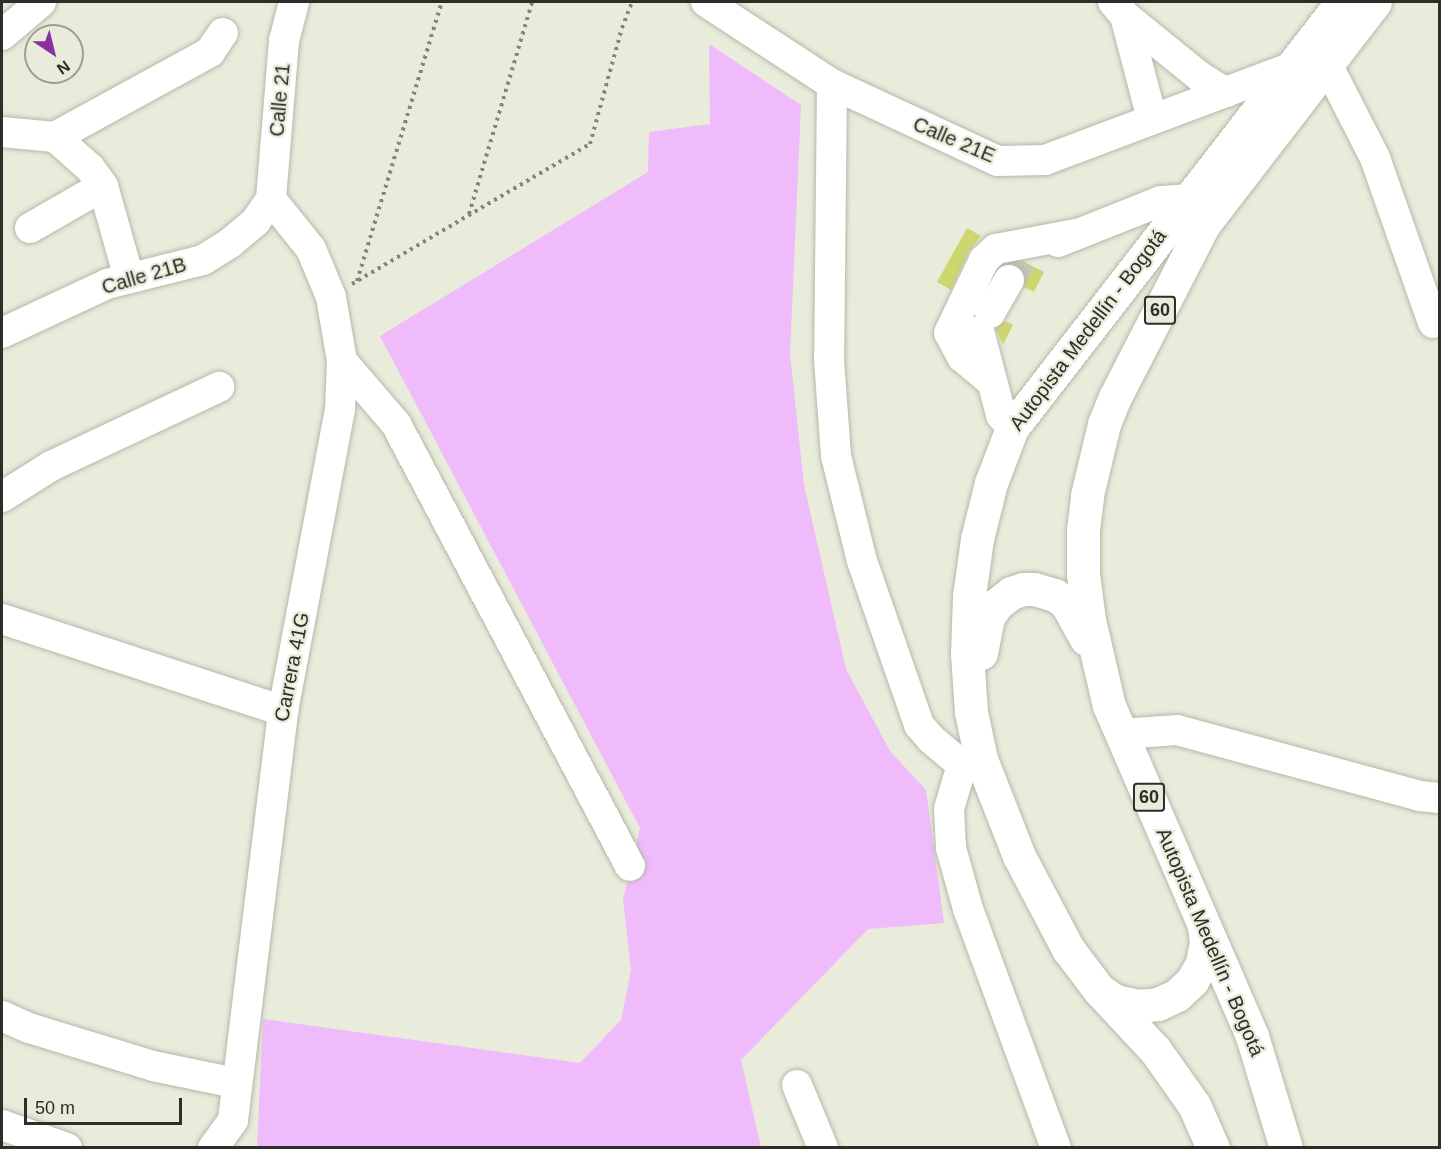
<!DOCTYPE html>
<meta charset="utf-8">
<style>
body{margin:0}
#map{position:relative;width:1441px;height:1149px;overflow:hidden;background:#e9ebdb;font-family:Arial,sans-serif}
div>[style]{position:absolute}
.green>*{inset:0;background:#f0bbfa}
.building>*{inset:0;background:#ced76f}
.minor-tunnel>*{height:30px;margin-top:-15px;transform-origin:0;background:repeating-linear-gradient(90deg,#c3c5b7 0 30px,transparent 0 45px)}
.path>*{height:4px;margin-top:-2px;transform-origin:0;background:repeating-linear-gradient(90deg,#85867b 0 3px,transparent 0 7.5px)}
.roads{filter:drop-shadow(0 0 2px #b6b8a8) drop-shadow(0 0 2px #b6b8a8)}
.minor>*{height:30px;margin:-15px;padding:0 15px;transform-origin:15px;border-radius:15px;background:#fff}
.highway>*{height:33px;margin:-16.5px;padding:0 16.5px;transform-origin:16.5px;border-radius:16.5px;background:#fff}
span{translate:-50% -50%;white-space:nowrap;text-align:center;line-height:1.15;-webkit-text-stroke:4.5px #e9ebdb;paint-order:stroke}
.shield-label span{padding:2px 4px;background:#e9ebdb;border:2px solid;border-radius:4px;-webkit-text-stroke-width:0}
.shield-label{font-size:18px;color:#2d2e28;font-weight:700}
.street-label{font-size:20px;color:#2d2e28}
.frame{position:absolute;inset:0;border:3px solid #2d2e28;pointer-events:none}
.north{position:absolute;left:24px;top:24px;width:60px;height:60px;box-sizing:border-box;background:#e9ebdb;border:2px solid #9e9f93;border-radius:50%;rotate:145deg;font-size:16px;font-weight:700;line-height:24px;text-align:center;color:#2d2e28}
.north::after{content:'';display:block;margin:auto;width:21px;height:27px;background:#8a309c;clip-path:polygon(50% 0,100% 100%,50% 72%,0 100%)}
.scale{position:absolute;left:24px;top:1098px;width:158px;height:27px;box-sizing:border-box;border:3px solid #2d2e28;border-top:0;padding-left:8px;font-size:18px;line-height:21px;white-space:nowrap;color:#2d2e28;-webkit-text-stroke:4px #e9ebdb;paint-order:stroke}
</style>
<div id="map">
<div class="green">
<i style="clip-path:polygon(709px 44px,801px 105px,790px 354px,804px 485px,846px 669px,890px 751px,926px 790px,944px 923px,868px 929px,741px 1060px,761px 1147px,257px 1148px,263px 1019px,580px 1063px,621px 1020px,631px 970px,623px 900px,640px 828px,380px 336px,648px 172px,649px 132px,710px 124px)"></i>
</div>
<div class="building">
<i style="clip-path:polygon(967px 228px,981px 236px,968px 253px,951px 290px,937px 282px)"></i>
<i style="clip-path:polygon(1023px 261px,1044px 272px,1034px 292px,1024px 287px,1024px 272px,1012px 264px)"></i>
<i style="clip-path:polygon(1005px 321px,1013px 325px,1003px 345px,996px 329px)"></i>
</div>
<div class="minor-tunnel">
<i style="left:1009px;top:280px;width:23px;rotate:-59deg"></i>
</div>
<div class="path">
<i style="left:469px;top:214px;width:221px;rotate:-73.4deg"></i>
<i style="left:357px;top:281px;width:292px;rotate:-73.1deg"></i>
<i style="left:352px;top:284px;width:276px;rotate:-30.5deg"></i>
<i style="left:590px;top:144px;width:120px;rotate:-74.6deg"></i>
<i style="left:622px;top:28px;width:28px;rotate:-69deg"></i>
</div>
<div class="roads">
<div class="minor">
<i style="left:706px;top:2px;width:150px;rotate:33.1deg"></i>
<i style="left:832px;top:84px;width:183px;rotate:24.9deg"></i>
<i style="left:998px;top:161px;width:47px;rotate:-1.2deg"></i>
<i style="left:1045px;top:160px;width:262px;rotate:-20.6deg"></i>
<i style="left:1113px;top:2px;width:18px;rotate:49deg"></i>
<i style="left:1125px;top:16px;width:95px;rotate:39deg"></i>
<i style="left:1199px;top:76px;width:31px;rotate:32deg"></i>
<i style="left:1125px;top:16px;width:106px;rotate:75.3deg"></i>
<i style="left:2px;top:35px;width:51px;rotate:-40.2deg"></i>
<i style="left:1327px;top:64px;width:106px;rotate:62.9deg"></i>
<i style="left:1375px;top:158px;width:175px;rotate:70.6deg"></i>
<i style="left:832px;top:84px;width:276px;rotate:90.6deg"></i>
<i style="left:829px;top:360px;width:96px;rotate:85.8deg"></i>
<i style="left:836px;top:456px;width:108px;rotate:76.1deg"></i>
<i style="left:862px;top:561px;width:174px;rotate:70.8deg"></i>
<i style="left:919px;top:725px;width:18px;rotate:49deg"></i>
<i style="left:931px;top:739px;width:40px;rotate:40deg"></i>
<i style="left:962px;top:765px;width:20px;rotate:-18deg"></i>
<i style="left:2px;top:132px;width:53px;rotate:5.4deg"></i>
<i style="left:55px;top:137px;width:47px;rotate:41.5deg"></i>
<i style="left:90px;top:168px;width:22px;rotate:54deg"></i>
<i style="left:103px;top:186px;width:96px;rotate:74.2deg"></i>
<i style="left:55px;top:137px;width:177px;rotate:-28.7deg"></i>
<i style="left:210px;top:52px;width:23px;rotate:-56deg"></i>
<i style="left:30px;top:228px;width:84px;rotate:-29.9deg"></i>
<i style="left:1058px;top:242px;width:111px;rotate:-21.7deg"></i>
<i style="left:1161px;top:201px;width:27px;rotate:-4deg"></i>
<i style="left:990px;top:313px;width:38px;rotate:-60deg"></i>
<i style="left:979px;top:331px;width:87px;rotate:75.3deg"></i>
<i style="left:1001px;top:415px;width:17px;rotate:50deg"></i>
<i style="left:2px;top:333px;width:116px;rotate:-25deg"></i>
<i style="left:107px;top:284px;width:99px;rotate:-14deg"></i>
<i style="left:203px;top:260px;width:32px;rotate:-32deg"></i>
<i style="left:230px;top:243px;width:34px;rotate:-40deg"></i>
<i style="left:256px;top:221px;width:27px;rotate:-56deg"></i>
<i style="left:271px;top:199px;width:159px;rotate:-85.3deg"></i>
<i style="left:284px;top:41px;width:40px;rotate:-75.6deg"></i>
<i style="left:342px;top:361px;width:83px;rotate:49.4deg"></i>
<i style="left:396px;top:424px;width:500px;rotate:62.1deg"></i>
<i style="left:992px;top:382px;width:39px;rotate:-140deg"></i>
<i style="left:962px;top:357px;width:27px;rotate:-118deg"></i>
<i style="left:949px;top:333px;width:81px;rotate:-64.4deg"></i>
<i style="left:984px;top:260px;width:16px;rotate:-43deg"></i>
<i style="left:996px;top:249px;width:81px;rotate:-10.6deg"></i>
<i style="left:2px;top:497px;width:58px;rotate:-32.3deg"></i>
<i style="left:51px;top:466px;width:186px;rotate:-25.2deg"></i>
<i style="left:2px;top:619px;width:296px;rotate:18.1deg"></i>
<i style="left:1121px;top:734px;width:56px;rotate:-4.1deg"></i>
<i style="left:1177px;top:730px;width:252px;rotate:15.2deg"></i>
<i style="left:1420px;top:796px;width:20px;rotate:6deg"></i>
<i style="left:962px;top:765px;width:46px;rotate:106.5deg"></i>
<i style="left:949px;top:809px;width:39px;rotate:87deg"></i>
<i style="left:951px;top:848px;width:63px;rotate:74.4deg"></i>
<i style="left:968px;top:909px;width:255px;rotate:69.8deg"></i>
<i style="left:2px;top:1016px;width:30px;rotate:24deg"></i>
<i style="left:29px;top:1028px;width:130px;rotate:17deg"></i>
<i style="left:153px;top:1066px;width:84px;rotate:11.7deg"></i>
<i style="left:797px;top:1085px;width:68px;rotate:67.6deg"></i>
<i style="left:2px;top:1125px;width:69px;rotate:19.5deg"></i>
<i style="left:213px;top:1148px;width:34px;rotate:-54deg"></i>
<i style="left:233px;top:1120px;width:412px;rotate:-83deg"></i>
<i style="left:283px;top:711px;width:306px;rotate:-79.3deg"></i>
<i style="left:340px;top:410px;width:49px;rotate:-87.7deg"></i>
<i style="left:342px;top:361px;width:65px;rotate:-99.8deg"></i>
<i style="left:331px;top:297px;width:52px;rotate:-112.6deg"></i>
<i style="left:311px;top:249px;width:64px;rotate:-128.7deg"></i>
</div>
<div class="highway">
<i style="left:981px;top:653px;width:37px;rotate:-79deg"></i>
<i style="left:988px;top:617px;width:16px;rotate:-55deg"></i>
<i style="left:997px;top:604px;width:18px;rotate:-38deg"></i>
<i style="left:1011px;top:593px;width:13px;rotate:-18deg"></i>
<i style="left:1023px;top:589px;width:11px"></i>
<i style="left:1034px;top:589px;width:22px;rotate:16deg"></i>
<i style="left:1055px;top:595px;width:14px;rotate:36deg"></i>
<i style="left:1066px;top:603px;width:41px;rotate:60.9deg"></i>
<i style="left:1102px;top:992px;width:17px;rotate:33deg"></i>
<i style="left:1116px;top:1001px;width:22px;rotate:13deg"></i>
<i style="left:1137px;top:1006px;width:21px;rotate:-5deg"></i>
<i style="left:1158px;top:1004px;width:21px;rotate:-25deg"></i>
<i style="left:1177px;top:995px;width:21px;rotate:-43deg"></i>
<i style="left:1192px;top:981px;width:21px;rotate:-61deg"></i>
<i style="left:1202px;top:963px;width:21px;rotate:-79deg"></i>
<i style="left:1206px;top:942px;width:16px;rotate:-97deg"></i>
<i style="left:1213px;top:1148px;width:47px;rotate:-113.8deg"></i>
<i style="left:1194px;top:1105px;width:67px;rotate:-125.3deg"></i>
<i style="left:1155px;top:1050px;width:82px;rotate:-133deg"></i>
<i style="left:1099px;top:990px;width:51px;rotate:-127.1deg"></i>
<i style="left:1068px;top:949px;width:105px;rotate:-117.8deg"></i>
<i style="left:1019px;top:856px;width:104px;rotate:-111.4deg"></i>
<i style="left:981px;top:759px;width:48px;rotate:-102deg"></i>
<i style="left:971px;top:712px;width:58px;rotate:-93.9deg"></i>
<i style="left:967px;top:654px;width:58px;rotate:-88deg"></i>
<i style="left:969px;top:596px;width:58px;rotate:-82deg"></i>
<i style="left:977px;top:539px;width:58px;rotate:-76deg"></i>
<i style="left:991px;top:483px;width:59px;rotate:-69.1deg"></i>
<i style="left:1012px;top:428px;width:539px;rotate:-52.24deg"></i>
<i style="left:1286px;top:1148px;width:117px;rotate:-106.9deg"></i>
<i style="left:1252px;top:1036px;width:360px;rotate:-113.4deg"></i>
<i style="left:1109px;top:706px;width:88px;rotate:-103.1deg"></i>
<i style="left:1089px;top:620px;width:46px;rotate:-97.4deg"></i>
<i style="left:1083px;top:574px;width:44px;rotate:-90deg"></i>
<i style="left:1083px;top:530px;width:35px;rotate:-83deg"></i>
<i style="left:1087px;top:495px;width:73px;rotate:-76.5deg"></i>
<i style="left:1104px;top:424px;width:29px;rotate:-68deg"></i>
<i style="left:1115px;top:397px;width:195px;rotate:-62.8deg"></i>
<i style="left:1204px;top:224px;width:280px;rotate:-52.4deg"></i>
</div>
</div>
<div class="shield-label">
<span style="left:1160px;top:310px">60</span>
<span style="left:1149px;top:797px">60</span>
</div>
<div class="street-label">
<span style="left:280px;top:100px;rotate:-85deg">Calle 21</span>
<span style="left:954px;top:140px;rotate:23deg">Calle 21E</span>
<span style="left:144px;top:276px;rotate:-16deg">Calle 21B</span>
<span style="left:1088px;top:330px;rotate:-53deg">Autopista Medellín - Bogotá</span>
<span style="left:292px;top:667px;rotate:-79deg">Carrera 41G</span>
<span style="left:1210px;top:942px;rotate:67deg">Autopista Medellín - Bogotá</span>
</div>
<div class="frame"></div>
<div class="north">N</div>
<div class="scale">50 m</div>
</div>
